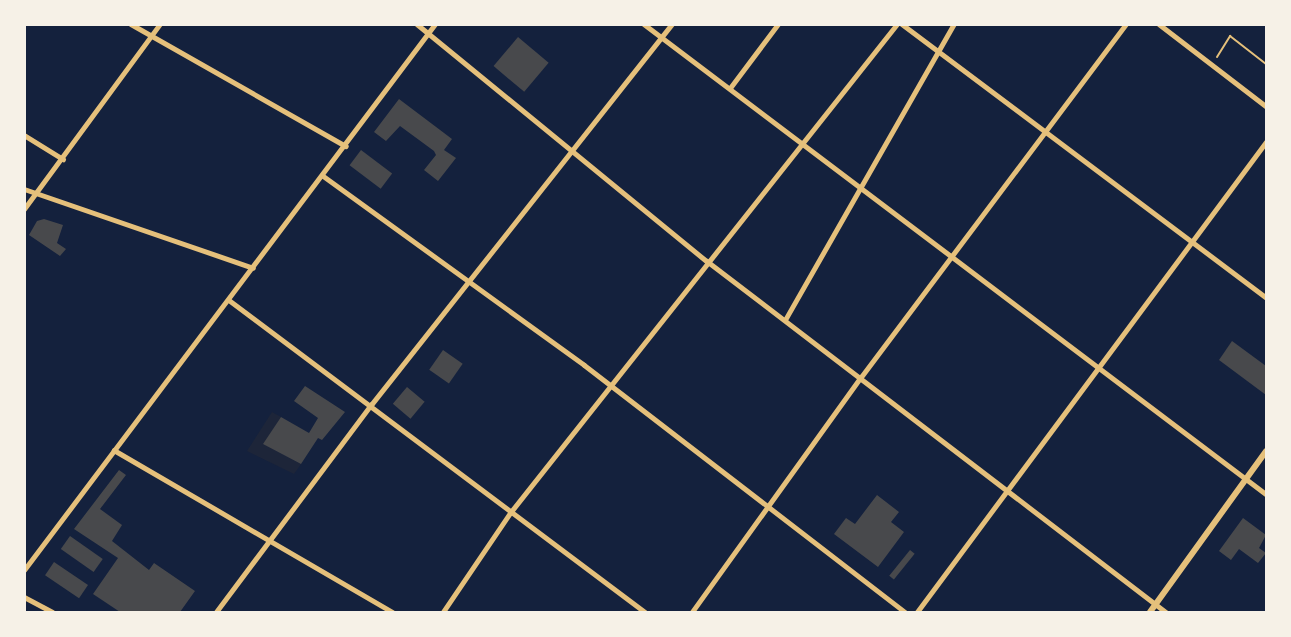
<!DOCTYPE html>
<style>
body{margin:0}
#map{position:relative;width:1291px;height:637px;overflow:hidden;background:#14213d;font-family:"Source Sans 3",sans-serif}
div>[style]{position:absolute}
.green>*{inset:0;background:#1d2539}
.building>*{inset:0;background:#48494c;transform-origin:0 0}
.path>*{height:2px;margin:-1px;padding:0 1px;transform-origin:1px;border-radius:1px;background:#e5c07b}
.minor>*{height:4.5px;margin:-2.25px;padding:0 2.25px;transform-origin:2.25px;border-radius:2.25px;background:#e5c07b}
.tertiary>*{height:5px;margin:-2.5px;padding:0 2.5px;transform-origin:2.5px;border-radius:2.5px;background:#e5c07b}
.secondary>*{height:6px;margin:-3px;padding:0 3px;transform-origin:3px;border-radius:3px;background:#e5c07b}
span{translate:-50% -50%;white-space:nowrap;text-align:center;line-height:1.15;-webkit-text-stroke:7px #f6f1e7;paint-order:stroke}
.frame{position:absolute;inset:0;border:26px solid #f6f1e7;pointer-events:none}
</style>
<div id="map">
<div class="green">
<i style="clip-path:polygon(272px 412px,281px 417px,264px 444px,301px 464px,294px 474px,247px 451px)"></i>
</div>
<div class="building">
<i style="left:518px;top:37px;width:40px;height:38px;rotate:40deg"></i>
<i style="clip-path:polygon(399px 99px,452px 139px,444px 150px,456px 158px,438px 181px,424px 170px,436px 155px,434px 151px,400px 126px,386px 141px,374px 132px)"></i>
<i style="left:361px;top:150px;width:39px;height:19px;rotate:37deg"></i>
<i style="clip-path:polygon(44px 219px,63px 225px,57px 243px,66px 249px,60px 256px,29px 235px,37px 221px)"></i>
<i style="clip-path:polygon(1232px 341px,1266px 366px,1266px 395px,1219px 360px)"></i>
<i style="left:443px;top:350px;width:24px;height:24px;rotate:35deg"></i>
<i style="clip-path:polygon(305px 386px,345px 412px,322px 440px,318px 438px,301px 464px,263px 444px,281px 417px,309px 433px,318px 418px,294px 401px)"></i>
<i style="left:407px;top:387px;width:23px;height:22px;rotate:40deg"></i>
<i style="clip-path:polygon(119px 470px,126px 475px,100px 509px,122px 525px,112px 541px,149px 570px,154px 563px,195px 591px,180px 612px,120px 612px,93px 594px,118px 558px,74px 529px)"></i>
<i style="clip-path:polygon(877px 495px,899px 512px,891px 522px,904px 532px,878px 567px,834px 534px,846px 518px,855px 524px)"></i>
<i style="clip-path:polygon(1243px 518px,1266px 535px,1259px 548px,1266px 553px,1258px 563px,1239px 549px,1231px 560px,1219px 551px)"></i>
<i style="left:70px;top:536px;width:40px;height:16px;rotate:35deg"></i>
<i style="left:910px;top:550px;width:6px;height:33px;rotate:39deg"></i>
<i style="left:54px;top:562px;width:41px;height:16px;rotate:34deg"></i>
</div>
<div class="path">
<i style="left:1217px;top:57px;width:25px;rotate:-58deg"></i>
<i style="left:1230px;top:36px;width:46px;rotate:37.9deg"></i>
</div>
<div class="minor">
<i style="left:131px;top:24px;width:247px;rotate:29.6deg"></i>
<i style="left:417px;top:24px;width:375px;rotate:39.3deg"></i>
<i style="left:707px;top:261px;width:578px;rotate:37.41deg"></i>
<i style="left:644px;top:24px;width:780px;rotate:37.08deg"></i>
<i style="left:902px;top:24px;width:455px;rotate:36.9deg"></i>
<i style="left:1159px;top:24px;width:135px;rotate:37.5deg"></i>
<i style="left:730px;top:88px;width:80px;rotate:-53.1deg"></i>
<i style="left:24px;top:135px;width:46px;rotate:31.6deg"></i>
<i style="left:24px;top:209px;width:230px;rotate:-53.7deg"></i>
<i style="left:229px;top:300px;width:520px;rotate:36.87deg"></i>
<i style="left:785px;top:320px;width:341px;rotate:-60.3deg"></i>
<i style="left:114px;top:450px;width:322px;rotate:30.2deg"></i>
<i style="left:216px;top:612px;width:259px;rotate:-53.2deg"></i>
<i style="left:371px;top:405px;width:486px;rotate:-51.7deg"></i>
<i style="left:443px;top:612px;width:120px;rotate:-55.9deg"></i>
<i style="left:510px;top:513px;width:624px;rotate:-51.64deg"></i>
<i style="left:692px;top:612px;width:289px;rotate:-54.3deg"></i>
<i style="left:861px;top:377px;width:441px;rotate:-53.1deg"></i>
<i style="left:917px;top:612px;width:585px;rotate:-53.4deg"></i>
</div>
<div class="tertiary">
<i style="left:323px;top:176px;width:322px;rotate:35.9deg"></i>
<i style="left:584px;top:365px;width:405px;rotate:37.6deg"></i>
<i style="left:24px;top:189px;width:242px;rotate:19deg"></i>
<i style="left:24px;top:570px;width:683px;rotate:-53.03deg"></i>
<i style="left:24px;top:597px;width:32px;rotate:28deg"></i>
</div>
<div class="secondary">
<i style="left:1150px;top:612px;width:198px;rotate:-54.2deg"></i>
</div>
<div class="frame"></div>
</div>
